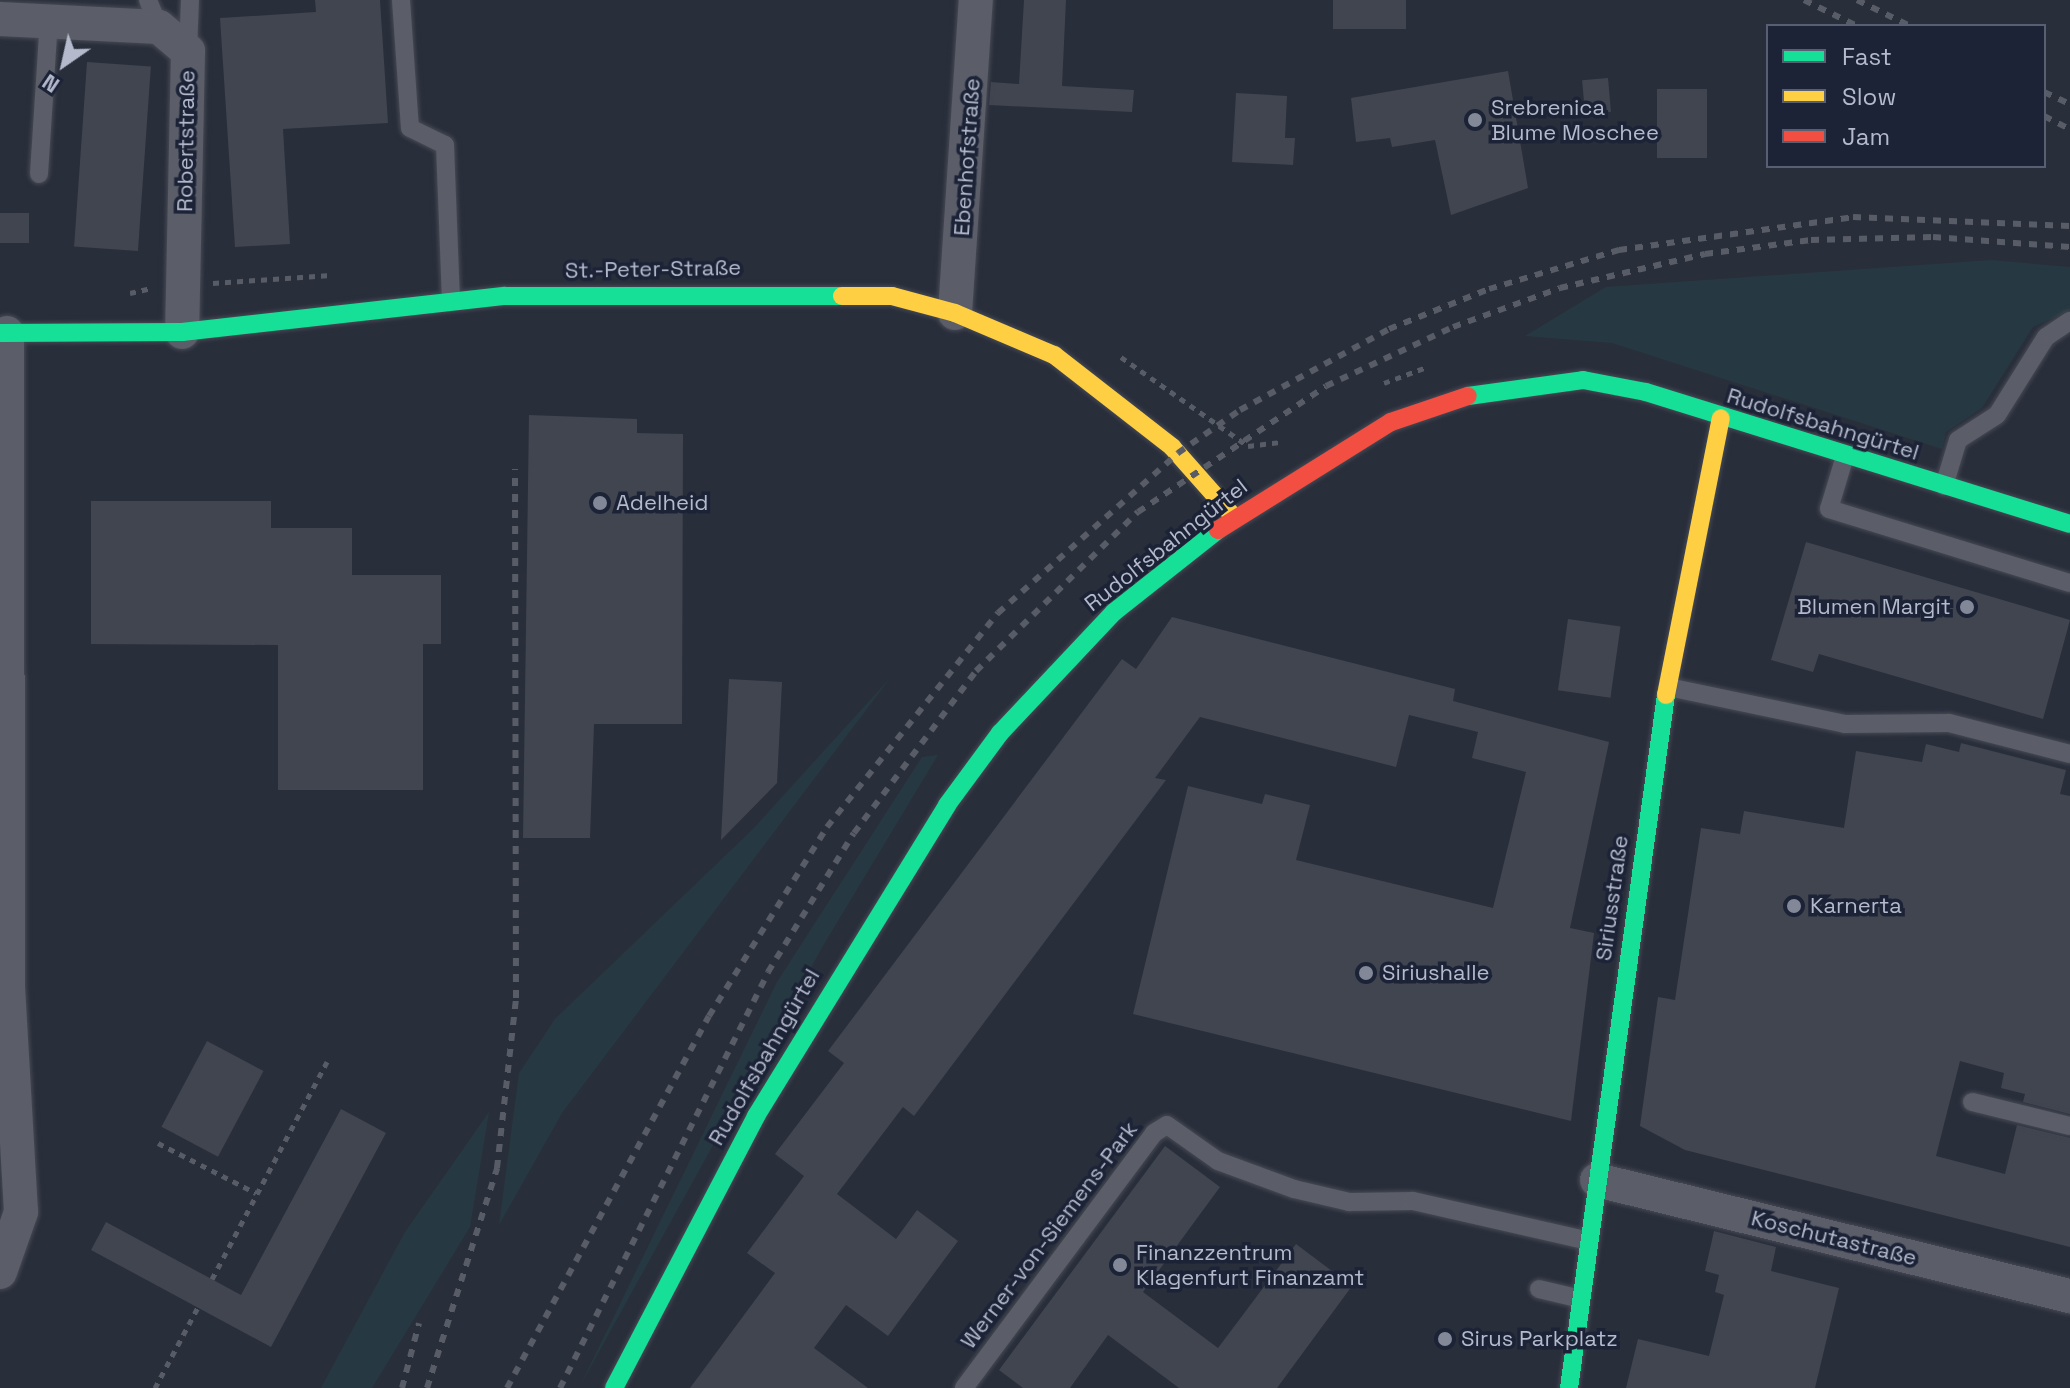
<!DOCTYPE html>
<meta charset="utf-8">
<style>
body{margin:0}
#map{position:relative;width:2070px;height:1388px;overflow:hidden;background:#292e3b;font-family:"Space Grotesk",sans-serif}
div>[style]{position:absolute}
.green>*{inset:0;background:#263942}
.building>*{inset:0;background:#414550;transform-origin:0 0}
.path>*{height:5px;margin-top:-2.5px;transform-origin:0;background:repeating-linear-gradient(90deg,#585c66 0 6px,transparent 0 12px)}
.roads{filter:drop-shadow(0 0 2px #464a54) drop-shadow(0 0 2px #464a54)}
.lane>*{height:18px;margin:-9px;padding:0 9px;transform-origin:9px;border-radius:9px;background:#5b5e68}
.street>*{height:34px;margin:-17px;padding:0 17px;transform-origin:17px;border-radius:17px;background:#5b5e68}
.fast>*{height:18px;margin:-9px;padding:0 9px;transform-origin:9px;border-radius:9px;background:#16e098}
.slow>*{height:18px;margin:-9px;padding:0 9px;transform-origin:9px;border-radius:9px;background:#ffcf43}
.jam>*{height:18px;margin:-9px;padding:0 9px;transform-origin:9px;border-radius:9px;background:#f24e42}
.rail>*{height:6px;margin-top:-3px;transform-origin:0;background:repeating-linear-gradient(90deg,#585c66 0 8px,transparent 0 16px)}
.dots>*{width:22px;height:22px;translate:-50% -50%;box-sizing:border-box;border:4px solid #1c2337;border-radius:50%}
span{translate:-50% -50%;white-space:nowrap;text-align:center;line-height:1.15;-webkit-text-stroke:7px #1c2337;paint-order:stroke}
.poi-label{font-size:22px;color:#b4b9cc}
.left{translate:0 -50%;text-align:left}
.right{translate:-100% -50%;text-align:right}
.street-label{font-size:22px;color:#b4b9cc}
.legend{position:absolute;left:1766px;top:24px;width:280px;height:144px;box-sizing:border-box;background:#1c2337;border:2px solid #595f73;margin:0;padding:10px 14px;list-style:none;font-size:24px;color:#b4b9cc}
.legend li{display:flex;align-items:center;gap:16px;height:40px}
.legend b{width:40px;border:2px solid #595f73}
.north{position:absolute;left:24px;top:24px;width:80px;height:80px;-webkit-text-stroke:6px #1c2337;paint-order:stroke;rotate:214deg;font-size:22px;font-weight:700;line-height:32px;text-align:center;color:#b4b9cc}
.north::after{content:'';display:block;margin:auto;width:28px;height:36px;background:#b4b9cc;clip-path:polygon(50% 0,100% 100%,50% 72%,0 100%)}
</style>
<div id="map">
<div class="green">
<i style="clip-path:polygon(1991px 260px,2070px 267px,2070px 310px,2033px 327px,1982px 408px,1946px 432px,1942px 449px,1612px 343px,1525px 336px,1606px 287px)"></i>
<i style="clip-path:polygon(891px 677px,562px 1113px,499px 1225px,519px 1073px,555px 1019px,753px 829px)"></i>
<i style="clip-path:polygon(938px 755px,824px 944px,579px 1388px,777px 982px,922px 757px)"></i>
<i style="clip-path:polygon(489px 1112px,470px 1227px,372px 1388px,321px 1388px,405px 1232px)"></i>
</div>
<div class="building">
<i style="clip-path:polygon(315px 0,380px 0,388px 123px,283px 129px,290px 244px,235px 247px,220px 18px,316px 12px)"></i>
<i style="clip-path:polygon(1024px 0,1066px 0,1062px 86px,1134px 90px,1132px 112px,989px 105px,991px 82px,1019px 84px)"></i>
<i style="left:1333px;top:0;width:73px;height:29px"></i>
<i style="left:87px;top:62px;width:64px;height:185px;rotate:4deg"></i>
<i style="clip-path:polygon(1508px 71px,1528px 188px,1451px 215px,1435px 140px,1392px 147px,1390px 138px,1356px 142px,1351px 98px)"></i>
<i style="left:1608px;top:78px;width:34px;height:26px;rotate:85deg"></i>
<i style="left:1657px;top:89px;width:50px;height:69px"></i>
<i style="clip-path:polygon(1236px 93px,1287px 96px,1285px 138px,1295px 138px,1293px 165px,1232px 162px)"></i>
<i style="left:0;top:213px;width:29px;height:30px"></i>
<i style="clip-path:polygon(529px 415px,637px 419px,637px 433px,683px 434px,682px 724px,594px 724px,590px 838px,523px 838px)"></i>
<i style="clip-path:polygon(91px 501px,271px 501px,271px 528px,352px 528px,352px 575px,441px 575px,441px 644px,423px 644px,423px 790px,278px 790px,278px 645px,91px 644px)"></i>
<i style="clip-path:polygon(1806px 542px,2070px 620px,2043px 719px,1819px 654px,1813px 672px,1771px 660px)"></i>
<i style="clip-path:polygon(1172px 617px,1455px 689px,1453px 701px,1609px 742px,1570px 928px,1594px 933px,1571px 1121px,1133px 1014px,1188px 786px,1262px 804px,1265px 794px,1310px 805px,1296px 860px,1493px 908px,1526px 772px,1472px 758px,1478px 732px,1409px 715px,1396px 767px,1200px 717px,1155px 778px,1166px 780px,914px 1116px,903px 1107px,837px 1194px,896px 1239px,917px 1210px,958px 1241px,888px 1336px,846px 1305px,814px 1348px,868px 1388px,690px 1388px,775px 1273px,747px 1253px,804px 1176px,775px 1154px,844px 1063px,828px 1051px,1122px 659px,1136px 669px)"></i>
<i style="left:1568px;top:619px;width:53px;height:72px;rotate:8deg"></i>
<i style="clip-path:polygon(729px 679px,782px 682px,777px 783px,721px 840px)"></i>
<i style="clip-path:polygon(1961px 743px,2066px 770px,2060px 794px,2070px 796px,2070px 1114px,2023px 1102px,2025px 1094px,2001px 1088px,2004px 1073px,1960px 1061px,1936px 1156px,2005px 1174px,2017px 1125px,2070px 1138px,2070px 1247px,1685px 1150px,1640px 1126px,1658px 997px,1675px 1000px,1701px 828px,1740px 834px,1744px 811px,1844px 828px,1856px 751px,1922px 762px,1926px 744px,1959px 752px)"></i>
<i style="left:207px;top:1041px;width:64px;height:97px;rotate:28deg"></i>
<i style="clip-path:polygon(341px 1109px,386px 1133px,271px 1347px,91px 1250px,106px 1222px,241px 1295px)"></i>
<i style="clip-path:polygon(1165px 1146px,1220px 1187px,1143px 1292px,1218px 1348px,1296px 1244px,1352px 1286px,1277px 1388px,1179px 1388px,1108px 1335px,1070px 1388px,1023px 1388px,999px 1370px)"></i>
<i style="clip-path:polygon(1714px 1231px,1776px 1247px,1771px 1271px,1839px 1288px,1815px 1388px,1626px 1388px,1638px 1339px,1709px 1356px,1724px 1295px,1715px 1292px,1719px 1275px,1705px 1271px)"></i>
</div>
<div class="path">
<i style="left:213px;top:283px;width:118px;rotate:-3.9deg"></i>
<i style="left:130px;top:293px;width:22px;rotate:-13deg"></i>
<i style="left:1121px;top:357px;width:155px;rotate:35deg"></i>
<i style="left:1248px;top:446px;width:34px;rotate:-7deg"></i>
<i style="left:1384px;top:383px;width:46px;rotate:-20.4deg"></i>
<i style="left:158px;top:1143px;width:110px;rotate:27deg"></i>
<i style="left:212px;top:1279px;width:246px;rotate:-62.1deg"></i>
<i style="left:155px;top:1388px;width:92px;rotate:-62deg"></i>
</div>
<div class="roads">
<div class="lane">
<i style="left:148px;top:0;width:29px;rotate:68deg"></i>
<i style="left:401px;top:0;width:128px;rotate:86deg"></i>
<i style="left:410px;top:128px;width:39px;rotate:26deg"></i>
<i style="left:445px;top:145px;width:156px;rotate:87.8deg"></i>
<i style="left:188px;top:51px;width:51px;rotate:-87.8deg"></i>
<i style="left:39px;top:174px;width:153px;rotate:-86.3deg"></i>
<i style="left:1845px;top:456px;width:55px;rotate:106.8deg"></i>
<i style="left:1829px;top:509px;width:252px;rotate:17.1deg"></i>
<i style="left:1944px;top:486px;width:48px;rotate:-73.1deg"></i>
<i style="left:1958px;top:440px;width:46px;rotate:-32.7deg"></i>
<i style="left:1997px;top:415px;width:92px;rotate:-57.9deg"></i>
<i style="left:2046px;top:337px;width:29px;rotate:-34deg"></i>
<i style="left:1673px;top:688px;width:176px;rotate:11.8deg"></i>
<i style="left:1845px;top:724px;width:104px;rotate:-0.6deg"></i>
<i style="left:1949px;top:723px;width:125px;rotate:14.4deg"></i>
<i style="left:1972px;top:1102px;width:101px;rotate:13.8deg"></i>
<i style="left:1539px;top:1289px;width:43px;rotate:13.4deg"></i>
<i style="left:964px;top:1388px;width:318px;rotate:-53.3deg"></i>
<i style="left:1154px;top:1133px;width:15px;rotate:-32deg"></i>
<i style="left:1167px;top:1125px;width:62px;rotate:35.2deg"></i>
<i style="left:1218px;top:1161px;width:81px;rotate:20.2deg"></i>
<i style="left:1294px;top:1189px;width:57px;rotate:13.3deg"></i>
<i style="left:1349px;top:1202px;width:64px;rotate:-0.9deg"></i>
<i style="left:1413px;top:1201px;width:180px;rotate:12.8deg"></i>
</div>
<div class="street">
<i style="left:0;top:19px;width:159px;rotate:2.9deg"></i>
<i style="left:159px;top:27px;width:38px;rotate:40deg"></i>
<i style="left:188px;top:51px;width:281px;rotate:91.2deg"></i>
<i style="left:955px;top:313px;width:314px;rotate:-86.2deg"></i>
<i style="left:1597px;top:1180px;width:487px;rotate:13.8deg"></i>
<i style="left:0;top:1272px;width:64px;rotate:-70.7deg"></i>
<i style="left:21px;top:1212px;width:224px;rotate:-93.3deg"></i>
<i style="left:8px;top:988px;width:655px;rotate:-90.09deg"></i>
</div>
<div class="fast">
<i style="left:0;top:333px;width:182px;rotate:-0.3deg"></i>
<i style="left:182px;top:332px;width:325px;rotate:-6.4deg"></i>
<i style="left:505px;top:296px;width:337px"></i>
<i style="left:1468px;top:396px;width:116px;rotate:-7.9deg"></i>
<i style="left:1583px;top:380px;width:64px;rotate:10.8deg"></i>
<i style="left:1646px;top:392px;width:444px;rotate:17.3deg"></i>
<i style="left:614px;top:1388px;width:307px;rotate:-62.4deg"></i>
<i style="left:756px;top:1116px;width:365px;rotate:-58.4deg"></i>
<i style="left:947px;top:805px;width:89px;rotate:-53.6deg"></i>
<i style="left:1000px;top:733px;width:166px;rotate:-46.7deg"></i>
<i style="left:1114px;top:612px;width:132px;rotate:-38.3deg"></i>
<i style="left:1569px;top:1388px;width:700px;rotate:-82.03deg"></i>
</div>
<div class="slow">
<i style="left:842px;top:296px;width:50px"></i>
<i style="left:892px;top:296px;width:65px;rotate:15.1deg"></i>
<i style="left:955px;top:313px;width:108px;rotate:23deg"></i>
<i style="left:1054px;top:355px;width:150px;rotate:37.9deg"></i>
<i style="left:1172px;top:447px;width:94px;rotate:48.5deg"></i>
<i style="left:1666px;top:695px;width:282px;rotate:-78.8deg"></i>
</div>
<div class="jam">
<i style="left:1218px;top:530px;width:204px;rotate:-32deg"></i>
<i style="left:1391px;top:422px;width:81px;rotate:-18.7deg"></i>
</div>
</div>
<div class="rail">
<i style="left:1804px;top:0;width:59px;rotate:26.1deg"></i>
<i style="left:1857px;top:0;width:59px;rotate:26.1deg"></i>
<i style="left:2044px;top:92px;width:29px;rotate:25deg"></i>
<i style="left:2044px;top:116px;width:29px;rotate:27deg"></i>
<i style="left:402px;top:1388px;width:67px;rotate:-75.3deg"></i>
<i style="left:427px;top:1388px;width:231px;rotate:-72.3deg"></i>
<i style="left:497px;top:1168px;width:171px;rotate:-83.6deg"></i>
<i style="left:516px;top:998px;width:529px;rotate:-90.11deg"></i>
<i style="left:507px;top:1388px;width:423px;rotate:-61.5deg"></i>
<i style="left:709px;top:1016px;width:223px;rotate:-58deg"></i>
<i style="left:827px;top:827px;width:274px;rotate:-51.4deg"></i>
<i style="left:998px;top:613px;width:241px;rotate:-41.6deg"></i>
<i style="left:1178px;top:453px;width:75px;rotate:-34.7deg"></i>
<i style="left:1240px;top:410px;width:170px;rotate:-28.5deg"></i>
<i style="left:1389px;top:329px;width:108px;rotate:-21.8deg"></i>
<i style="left:1489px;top:289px;width:136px;rotate:-16.7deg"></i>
<i style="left:1619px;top:250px;width:236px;rotate:-8deg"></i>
<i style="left:1853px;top:217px;width:217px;rotate:2.4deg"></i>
<i style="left:560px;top:1388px;width:465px;rotate:-63.4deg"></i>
<i style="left:768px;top:972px;width:163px;rotate:-58.3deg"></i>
<i style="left:854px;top:833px;width:203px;rotate:-53deg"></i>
<i style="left:976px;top:671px;width:227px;rotate:-44.5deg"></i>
<i style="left:1138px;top:512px;width:226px;rotate:-33.8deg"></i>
<i style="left:1326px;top:386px;width:140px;rotate:-24.9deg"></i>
<i style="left:1453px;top:327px;width:114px;rotate:-20deg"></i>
<i style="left:1560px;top:288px;width:149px;rotate:-13.2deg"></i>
<i style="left:1705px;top:254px;width:107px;rotate:-7.5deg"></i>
<i style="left:1811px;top:240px;width:122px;rotate:-1.4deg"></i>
<i style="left:1933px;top:237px;width:137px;rotate:4.2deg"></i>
</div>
<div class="dots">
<i style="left:1475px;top:120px;background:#838899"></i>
<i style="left:600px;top:503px;background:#838899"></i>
<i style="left:1967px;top:607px;background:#838899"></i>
<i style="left:1794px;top:906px;background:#838899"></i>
<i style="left:1366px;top:973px;background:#838899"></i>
<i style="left:1120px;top:1265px;background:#838899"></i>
<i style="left:1445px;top:1339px;background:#838899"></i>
</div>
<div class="poi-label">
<span class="left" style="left:1491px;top:120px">Srebrenica<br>Blume Moschee</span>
<span class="left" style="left:616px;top:503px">Adelheid</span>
<span class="right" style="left:1951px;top:607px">Blumen Margit</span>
<span class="left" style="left:1810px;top:906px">Karnerta</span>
<span class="left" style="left:1382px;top:973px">Siriushalle</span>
<span class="left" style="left:1136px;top:1265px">Finanzzentrum<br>Klagenfurt Finanzamt</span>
<span class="left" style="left:1461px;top:1339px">Sirus Parkplatz</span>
</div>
<div class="street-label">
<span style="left:186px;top:141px;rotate:-89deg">Robertstraße</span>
<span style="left:967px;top:157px;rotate:-86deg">Ebenhofstraße</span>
<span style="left:653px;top:269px;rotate:-1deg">St.-Peter-Straße</span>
<span style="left:1823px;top:424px;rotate:17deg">Rudolfsbahngürtel</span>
<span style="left:1166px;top:545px;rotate:-38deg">Rudolfsbahngürtel</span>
<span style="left:1612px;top:898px;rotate:-82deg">Siriusstraße</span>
<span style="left:764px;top:1057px;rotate:-60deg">Rudolfsbahngürtel</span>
<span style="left:1049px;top:1235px;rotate:-53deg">Werner-von-Siemens-Park</span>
<span style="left:1834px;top:1238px;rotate:14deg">Koschutastraße</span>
</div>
<ul class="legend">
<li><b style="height:10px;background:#16e098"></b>Fast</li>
<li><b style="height:10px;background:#ffcf43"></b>Slow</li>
<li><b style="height:10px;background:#f24e42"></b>Jam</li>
</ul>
<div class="north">N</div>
</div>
